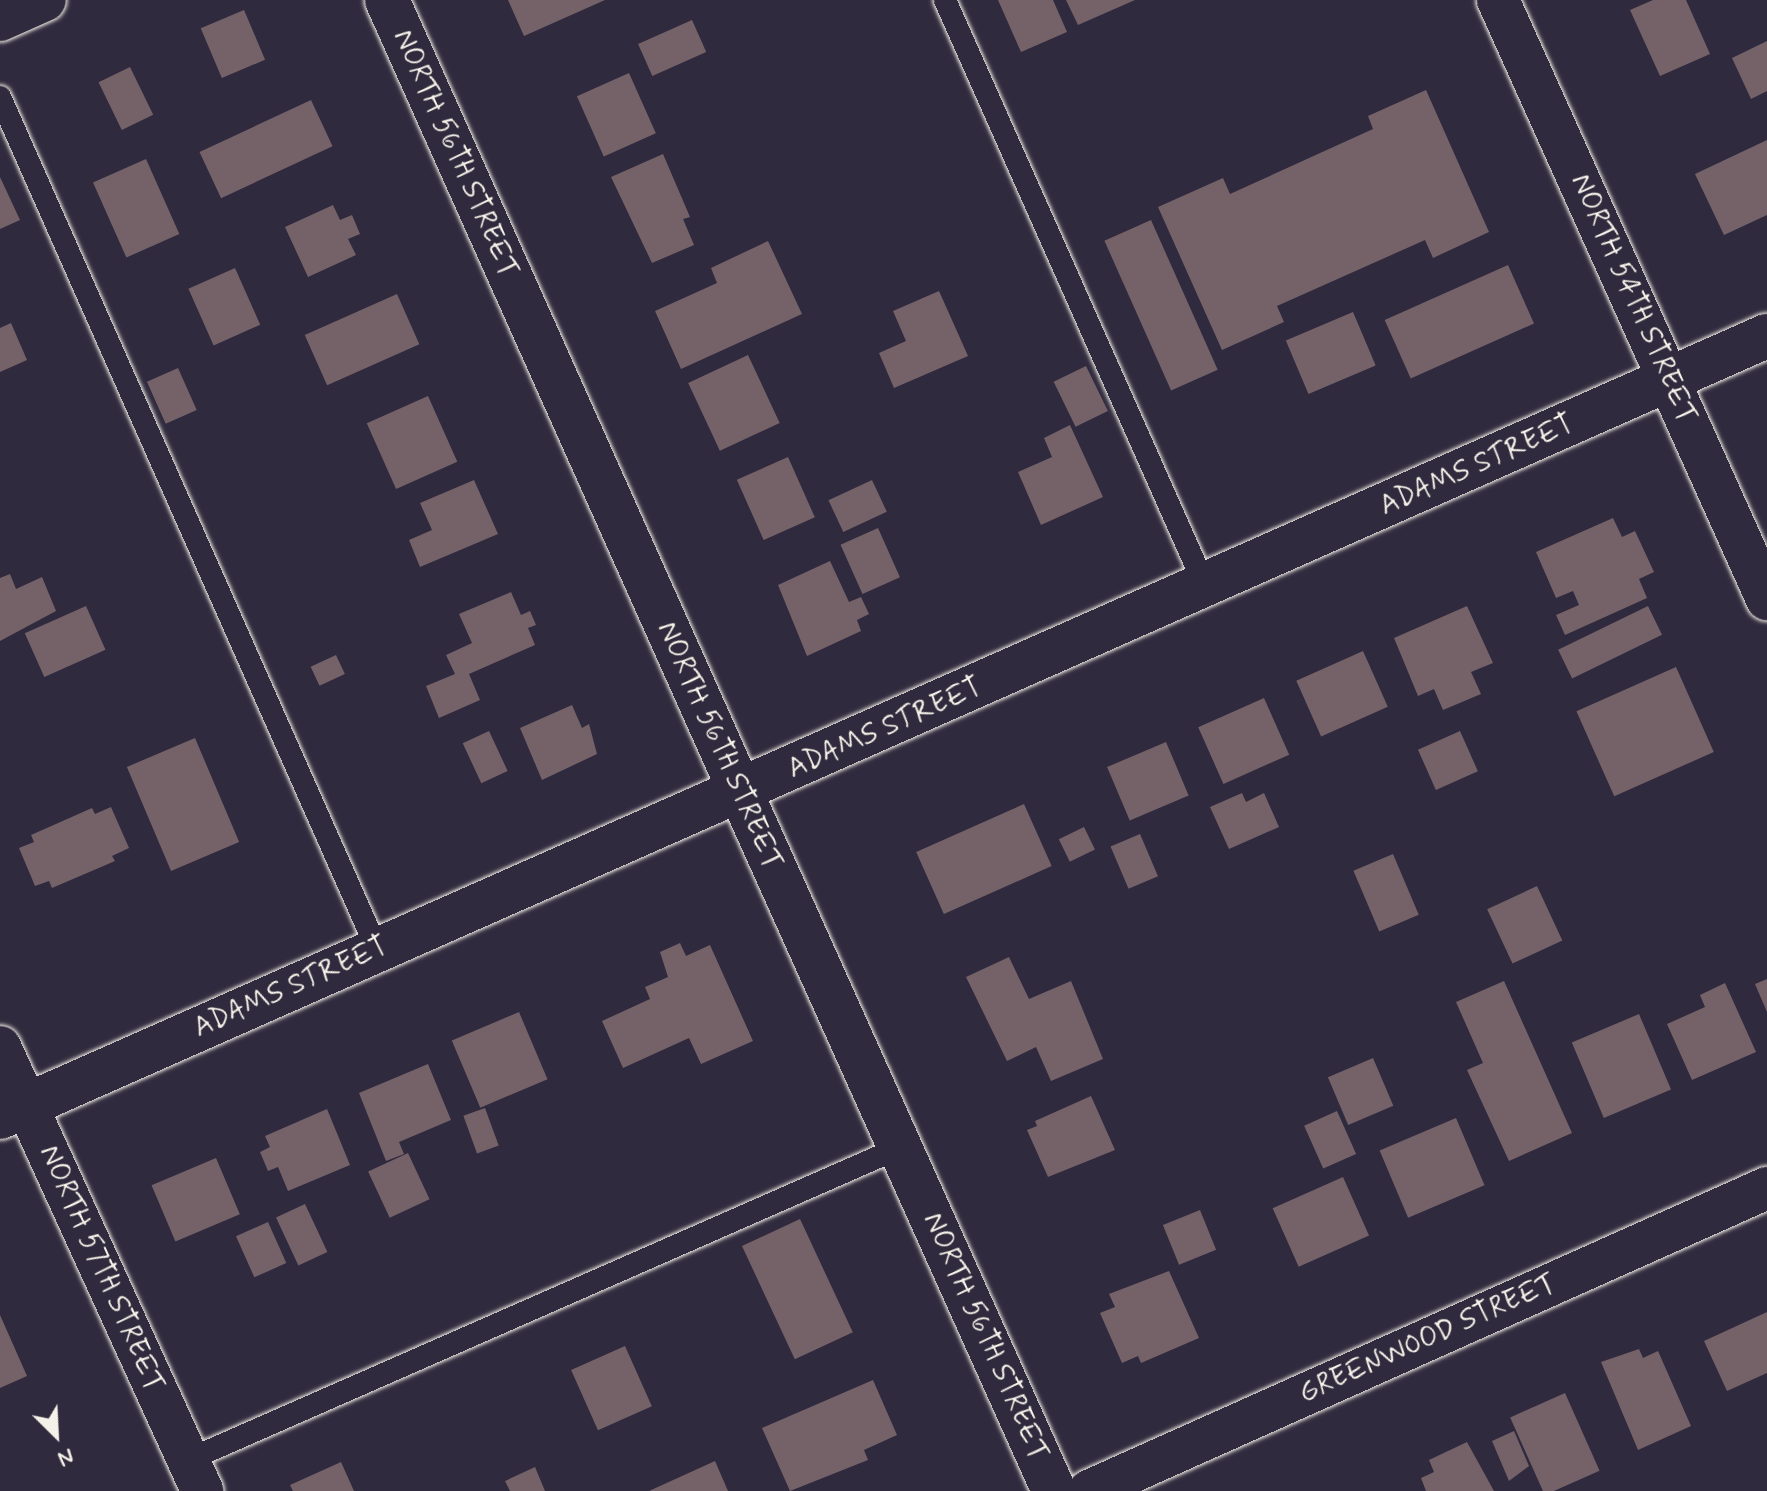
<!DOCTYPE html>
<style>
body{margin:0}
#map{position:relative;width:1767px;height:1491px;overflow:hidden;background:#2f2a3d;font-family:Mynerve,sans-serif}
div>[style]{position:absolute}
.building>*{inset:0;background:#756269;transform-origin:0 0}
.roads{filter:drop-shadow(0 0 2px #f4f1e8) drop-shadow(0 0 2px #f4f1e8)}
.service>*{height:22px;margin:-11px;padding:0 11px;transform-origin:11px;border-radius:11px;background:#2f2a3d}
.minor>*{height:42px;margin:-21px;padding:0 21px;transform-origin:21px;border-radius:21px;background:#2f2a3d}
.tertiary>*{height:44px;margin:-22px;padding:0 22px;transform-origin:22px;border-radius:22px;background:#2f2a3d}
.secondary>*{height:44px;margin:-22px;padding:0 22px;transform-origin:22px;border-radius:22px;background:#2f2a3d}
span{translate:-50% -50%;white-space:nowrap;text-align:center;line-height:1.15;-webkit-text-stroke:6px #2f2a3d;paint-order:stroke}
.street-label{font-size:28px;color:#f4f1e8}
.north{position:absolute;left:16px;top:1395px;width:80px;height:80px;-webkit-text-stroke:6px #2f2a3d;paint-order:stroke;rotate:156deg;font-size:22px;font-weight:700;line-height:32px;text-align:center;color:#f4f1e8}
.north::after{content:'';display:block;margin:auto;width:28px;height:36px;background:#f4f1e8;clip-path:polygon(50% 0,100% 100%,50% 72%,0 100%)}
</style>
<div id="map">
<div class="building">
<i style="clip-path:polygon(508px 0,605px 0,524px 36px)"></i>
<i style="clip-path:polygon(998px 0,1053px 0,1067px 32px,1021px 52px)"></i>
<i style="clip-path:polygon(1066px 0,1135px 0,1078px 25px)"></i>
<i style="clip-path:polygon(1653px 0,1686px 0,1710px 54px,1660px 76px,1630px 10px)"></i>
<i style="left:244px;top:10px;width:54px;height:47px;rotate:67deg"></i>
<i style="left:692px;top:20px;width:35px;height:59px;rotate:66deg"></i>
<i style="clip-path:polygon(1767px 41px,1767px 91px,1751px 99px,1732px 58px)"></i>
<i style="left:130px;top:67px;width:53px;height:35px;rotate:64deg"></i>
<i style="left:629px;top:73px;width:66px;height:57px;rotate:66deg"></i>
<i style="clip-path:polygon(1426px 90px,1489px 232px,1433px 258px,1425px 240px,1277px 306px,1284px 322px,1222px 350px,1158px 207px,1223px 178px,1230px 194px,1373px 129px,1368px 116px)"></i>
<i style="left:311px;top:100px;width:51px;height:123px;rotate:65deg"></i>
<i style="clip-path:polygon(1767px 140px,1767px 215px,1724px 235px,1695px 174px)"></i>
<i style="clip-path:polygon(663px 154px,690px 217px,683px 219px,694px 245px,652px 263px,611px 177px)"></i>
<i style="left:146px;top:159px;width:82px;height:58px;rotate:66deg"></i>
<i style="clip-path:polygon(0 177px,20px 220px,0 229px)"></i>
<i style="clip-path:polygon(333px 205px,340px 220px,352px 215px,360px 234px,348px 239px,356px 255px,308px 277px,285px 227px)"></i>
<i style="left:1151px;top:220px;width:164px;height:51px;rotate:66deg"></i>
<i style="clip-path:polygon(768px 241px,802px 314px,681px 369px,655px 311px,717px 283px,711px 268px)"></i>
<i style="left:1508px;top:265px;width:64px;height:135px;rotate:66deg"></i>
<i style="left:235px;top:268px;width:62px;height:51px;rotate:66deg"></i>
<i style="clip-path:polygon(939px 291px,968px 356px,894px 388px,879px 353px,906px 341px,893px 311px)"></i>
<i style="left:397px;top:294px;width:55px;height:101px;rotate:66deg"></i>
<i style="left:1353px;top:312px;width:58px;height:73px;rotate:67deg"></i>
<i style="clip-path:polygon(11px 323px,27px 360px,0 372px,0 328px)"></i>
<i style="left:748px;top:355px;width:75px;height:66px;rotate:65deg"></i>
<i style="left:1086px;top:366px;width:50px;height:36px;rotate:64deg"></i>
<i style="left:178px;top:368px;width:46px;height:34px;rotate:66deg"></i>
<i style="left:428px;top:396px;width:72px;height:67px;rotate:66deg"></i>
<i style="clip-path:polygon(1070px 425px,1103px 497px,1041px 525px,1018px 472px,1052px 457px,1044px 438px)"></i>
<i style="left:788px;top:457px;width:66px;height:56px;rotate:66deg"></i>
<i style="clip-path:polygon(474px 480px,498px 534px,420px 567px,409px 540px,432px 530px,420px 503px)"></i>
<i style="left:872px;top:480px;width:35px;height:48px;rotate:65deg"></i>
<i style="clip-path:polygon(1613px 518px,1622px 537px,1635px 531px,1654px 572px,1639px 579px,1647px 598px,1565px 635px,1556px 615px,1579px 605px,1573px 591px,1556px 598px,1536px 552px)"></i>
<i style="left:878px;top:528px;width:54px;height:41px;rotate:66deg"></i>
<i style="clip-path:polygon(830px 561px,849px 602px,861px 597px,869px 614px,857px 620px,861px 631px,807px 656px,778px 585px)"></i>
<i style="clip-path:polygon(10px 574px,16px 589px,42px 577px,56px 611px,0 641px,0 578px)"></i>
<i style="clip-path:polygon(511px 592px,521px 615px,530px 611px,536px 625px,528px 628px,535px 645px,469px 674px,480px 700px,439px 718px,426px 686px,455px 674px,446px 655px,472px 643px,459px 614px)"></i>
<i style="left:86px;top:606px;width:48px;height:67px;rotate:66deg"></i>
<i style="clip-path:polygon(1467px 606px,1493px 663px,1471px 672px,1481px 694px,1443px 710px,1434px 689px,1418px 696px,1394px 638px)"></i>
<i style="left:1648px;top:606px;width:32px;height:100px;rotate:64deg"></i>
<i style="left:1363px;top:651px;width:61px;height:73px;rotate:66deg"></i>
<i style="left:336px;top:655px;width:21px;height:28px;rotate:65deg"></i>
<i style="left:1676px;top:667px;width:93px;height:109px;rotate:66deg"></i>
<i style="left:1264px;top:698px;width:62px;height:72px;rotate:66deg"></i>
<i style="clip-path:polygon(572px 705px,582px 728px,589px 724px,597px 754px,542px 780px,520px 728px)"></i>
<i style="left:489px;top:731px;width:44px;height:29px;rotate:65deg"></i>
<i style="left:1460px;top:731px;width:44px;height:46px;rotate:66deg"></i>
<i style="left:195px;top:738px;width:113px;height:74px;rotate:67deg"></i>
<i style="left:1166px;top:742px;width:58px;height:64px;rotate:67deg"></i>
<i style="clip-path:polygon(1242px 793px,1246px 802px,1264px 793px,1279px 827px,1229px 849px,1210px 807px)"></i>
<i style="left:1024px;top:804px;width:68px;height:118px;rotate:66deg"></i>
<i style="clip-path:polygon(111px 807px,129px 848px,112px 856px,115px 861px,52px 888px,49px 881px,35px 886px,19px 848px,34px 842px,31px 835px,92px 808px,95px 814px)"></i>
<i style="left:1084px;top:827px;width:25px;height:28px;rotate:64deg"></i>
<i style="left:1140px;top:834px;width:46px;height:32px;rotate:67deg"></i>
<i style="left:1393px;top:854px;width:66px;height:43px;rotate:67deg"></i>
<i style="left:1537px;top:886px;width:60px;height:55px;rotate:65deg"></i>
<i style="clip-path:polygon(680px 943px,686px 956px,710px 945px,753px 1041px,701px 1064px,689px 1038px,623px 1068px,602px 1021px,650px 999px,645px 987px,668px 977px,660px 952px)"></i>
<i style="clip-path:polygon(1009px 957px,1029px 999px,1071px 981px,1103px 1059px,1051px 1081px,1036px 1047px,1007px 1061px,966px 977px)"></i>
<i style="clip-path:polygon(1767px 979px,1767px 1012px,1755px 984px)"></i>
<i style="clip-path:polygon(1504px 981px,1572px 1133px,1509px 1161px,1467px 1070px,1483px 1063px,1456px 1002px)"></i>
<i style="clip-path:polygon(1725px 983px,1756px 1052px,1692px 1080px,1667px 1024px,1705px 1007px,1700px 995px)"></i>
<i style="left:519px;top:1012px;width:73px;height:73px;rotate:67deg"></i>
<i style="left:1639px;top:1014px;width:82px;height:73px;rotate:67deg"></i>
<i style="left:1373px;top:1058px;width:52px;height:49px;rotate:67deg"></i>
<i style="clip-path:polygon(428px 1064px,451px 1120px,399px 1142px,404px 1154px,386px 1161px,359px 1093px)"></i>
<i style="clip-path:polygon(1091px 1096px,1115px 1150px,1048px 1177px,1027px 1130px,1037px 1126px,1035px 1121px)"></i>
<i style="left:485px;top:1108px;width:40px;height:23px;rotate:70deg"></i>
<i style="clip-path:polygon(327px 1109px,350px 1165px,288px 1191px,278px 1167px,268px 1171px,260px 1152px,270px 1147px,265px 1136px)"></i>
<i style="left:1337px;top:1111px;width:47px;height:36px;rotate:66deg"></i>
<i style="left:1456px;top:1118px;width:73px;height:83px;rotate:67deg"></i>
<i style="left:408px;top:1153px;width:51px;height:44px;rotate:65deg"></i>
<i style="left:216px;top:1158px;width:61px;height:70px;rotate:67deg"></i>
<i style="left:1343px;top:1177px;width:64px;height:77px;rotate:66deg"></i>
<i style="left:305px;top:1204px;width:53px;height:32px;rotate:65deg"></i>
<i style="left:1200px;top:1210px;width:43px;height:40px;rotate:68deg"></i>
<i style="left:800px;top:1219px;width:125px;height:64px;rotate:65deg"></i>
<i style="left:268px;top:1222px;width:45px;height:35px;rotate:66deg"></i>
<i style="clip-path:polygon(1169px 1271px,1199px 1338px,1141px 1363px,1138px 1356px,1122px 1363px,1100px 1313px,1115px 1307px,1109px 1294px)"></i>
<i style="clip-path:polygon(1767px 1312px,1767px 1373px,1727px 1391px,1704px 1341px)"></i>
<i style="clip-path:polygon(0 1315px,27px 1376px,0 1388px)"></i>
<i style="left:625px;top:1346px;width:66px;height:59px;rotate:66deg"></i>
<i style="clip-path:polygon(1639px 1349px,1643px 1358px,1658px 1351px,1691px 1426px,1638px 1450px,1601px 1362px)"></i>
<i style="clip-path:polygon(873px 1380px,897px 1435px,864px 1450px,868px 1460px,790px 1491px,762px 1428px)"></i>
<i style="left:1565px;top:1393px;width:85px;height:60px;rotate:66deg"></i>
<i style="clip-path:polygon(1514px 1431px,1529px 1466px,1509px 1481px,1492px 1441px)"></i>
<i style="clip-path:polygon(1467px 1442px,1494px 1491px,1426px 1491px,1421px 1478px,1434px 1472px,1429px 1460px)"></i>
<i style="clip-path:polygon(715px 1461px,728px 1491px,649px 1491px)"></i>
<i style="clip-path:polygon(341px 1462px,354px 1491px,293px 1491px,290px 1485px)"></i>
<i style="clip-path:polygon(535px 1467px,545px 1491px,510px 1491px,505px 1481px)"></i>
</div>
<div class="roads">
<div class="service">
<i style="left:945px;top:0;width:641px;rotate:66.07deg"></i>
<i style="left:0;top:97px;width:932px;rotate:66.13deg"></i>
<i style="left:188px;top:1460px;width:779px;rotate:-23.7deg"></i>
</div>
<div class="minor">
<i style="left:1498px;top:0;width:657px;rotate:65.82deg"></i>
<i style="left:0;top:20px;width:49px;rotate:-24deg"></i>
<i style="left:0;top:1047px;width:488px;rotate:65.5deg"></i>
<i style="left:1089px;top:1491px;width:743px;rotate:-24.08deg"></i>
</div>
<div class="tertiary">
<i style="left:741px;top:793px;width:765px;rotate:65.85deg"></i>
</div>
<div class="secondary">
<i style="left:387px;top:0;width:868px;rotate:65.94deg"></i>
<i style="left:0;top:1117px;width:1932px;rotate:-23.85deg"></i>
</div>
</div>
<div class="street-label">
<span style="left:455px;top:154px;rotate:66deg">NORTH 56TH STREET</span>
<span style="left:1633px;top:299px;rotate:66deg">NORTH 54TH STREET</span>
<span style="left:1477px;top:466px;rotate:-24deg">ADAMS STREET</span>
<span style="left:885px;top:729px;rotate:-24deg">ADAMS STREET</span>
<span style="left:719px;top:746px;rotate:66deg">NORTH 56TH STREET</span>
<span style="left:291px;top:988px;rotate:-24deg">ADAMS STREET</span>
<span style="left:101px;top:1269px;rotate:66deg">NORTH 57TH STREET</span>
<span style="left:985px;top:1337px;rotate:66deg">NORTH 56TH STREET</span>
<span style="left:1428px;top:1339px;rotate:-24deg">GREENWOOD STREET</span>
</div>
<div class="north">N</div>
</div>
